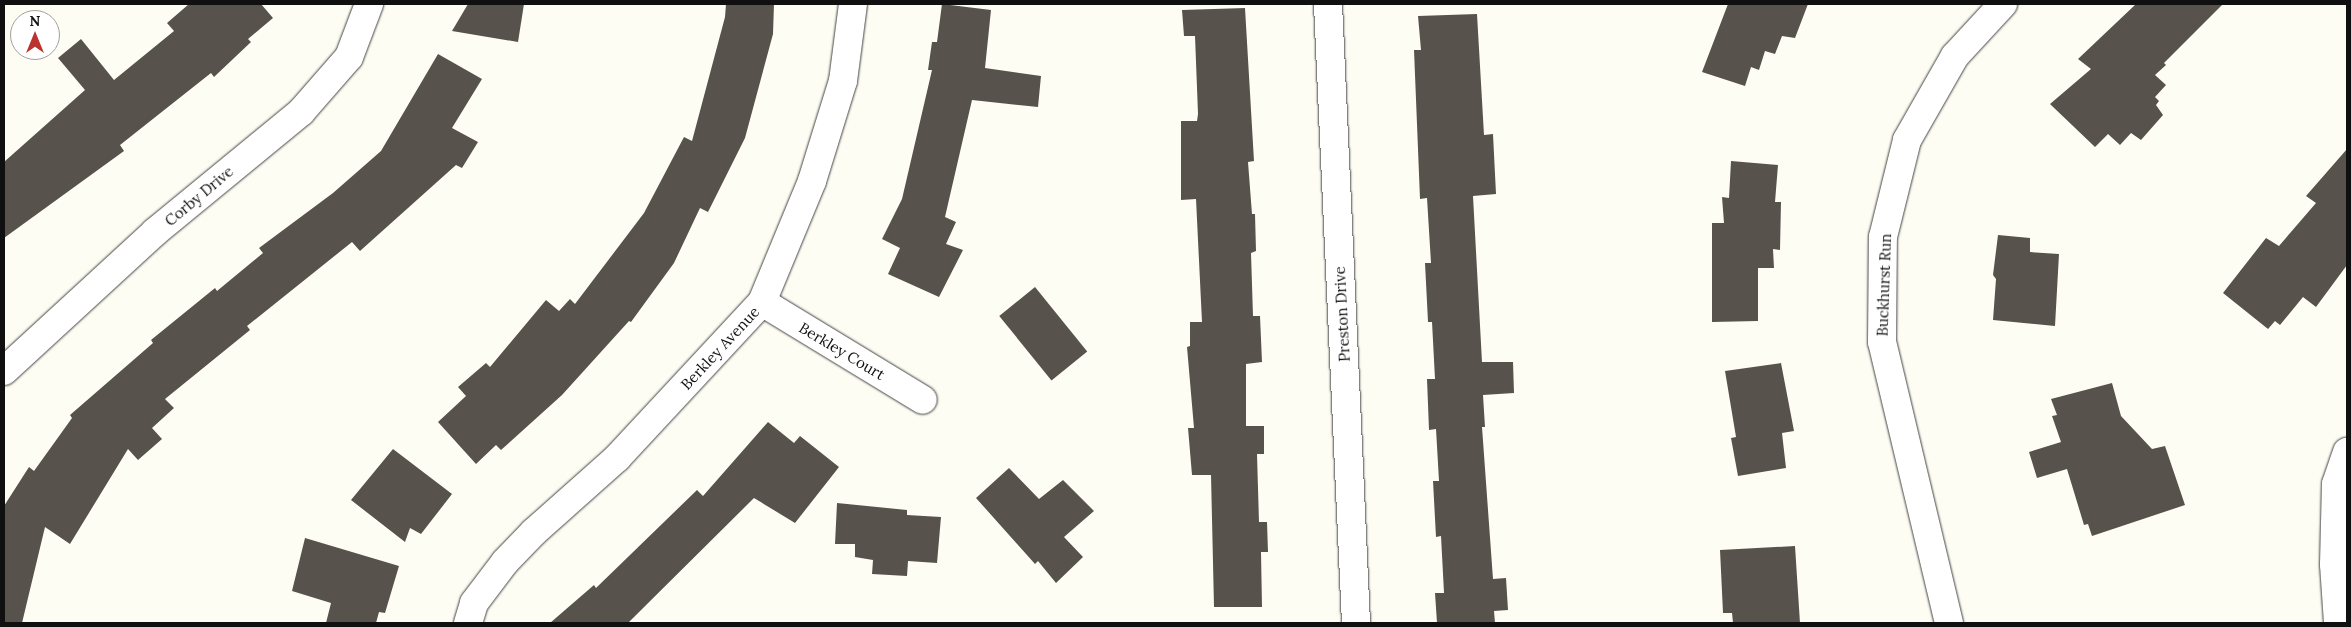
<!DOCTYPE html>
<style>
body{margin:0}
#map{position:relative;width:2351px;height:627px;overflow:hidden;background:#fefdf4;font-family:Lora,serif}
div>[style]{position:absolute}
.building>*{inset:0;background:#58524d;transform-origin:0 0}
.roads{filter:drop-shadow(0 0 1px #434343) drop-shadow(0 0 1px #434343)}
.minor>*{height:28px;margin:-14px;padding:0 14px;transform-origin:14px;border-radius:14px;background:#fff}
span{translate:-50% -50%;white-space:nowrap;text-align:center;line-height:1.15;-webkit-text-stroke:5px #fff;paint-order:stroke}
.street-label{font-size:15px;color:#101010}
.frame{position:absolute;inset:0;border:5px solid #101010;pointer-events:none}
.north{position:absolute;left:10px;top:10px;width:50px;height:50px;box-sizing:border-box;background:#fff;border:1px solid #9f9f9f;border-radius:50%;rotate:0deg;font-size:14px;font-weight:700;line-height:20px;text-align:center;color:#101010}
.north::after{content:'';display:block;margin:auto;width:18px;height:22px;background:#ba342f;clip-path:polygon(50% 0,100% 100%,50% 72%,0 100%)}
</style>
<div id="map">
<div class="building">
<i style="clip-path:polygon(189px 4px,261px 4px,273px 18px,248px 39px,251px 42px,214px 77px,211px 73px,120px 145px,124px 151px,4px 238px,4px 162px,85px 90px,58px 58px,81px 39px,114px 80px,174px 31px,167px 23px)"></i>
<i style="clip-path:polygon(468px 4px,524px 4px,518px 42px,452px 31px)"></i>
<i style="clip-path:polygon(726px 4px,774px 4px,773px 34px,745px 138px,708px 212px,700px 208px,674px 263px,631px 322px,629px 321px,562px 395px,501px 450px,496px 445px,476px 464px,438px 422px,466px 396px,458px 387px,486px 363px,490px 367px,546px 300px,559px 311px,570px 299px,575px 304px,644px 213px,684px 137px,692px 141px,725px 17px)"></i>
<i style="clip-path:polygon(942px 4px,991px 10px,985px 68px,1041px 76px,1038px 107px,972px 100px,945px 217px,956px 222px,946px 244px,963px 250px,939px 297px,888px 274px,900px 248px,882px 239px,902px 199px,932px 70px,928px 70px,932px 42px,937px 42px)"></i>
<i style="clip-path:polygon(1728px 4px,1808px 4px,1795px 38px,1782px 36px,1775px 54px,1765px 51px,1759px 70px,1751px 67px,1745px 86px,1702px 72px)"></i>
<i style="clip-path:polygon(2136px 4px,2223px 4px,2164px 63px,2166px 65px,2155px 75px,2166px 85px,2155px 97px,2159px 101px,2156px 105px,2163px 115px,2141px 140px,2131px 133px,2120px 145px,2108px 134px,2095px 147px,2050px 104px,2091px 69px,2078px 59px)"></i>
<i style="clip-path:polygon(1245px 8px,1254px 161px,1248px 162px,1252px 214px,1255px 214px,1256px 251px,1251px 253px,1253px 316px,1260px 316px,1262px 362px,1246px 364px,1246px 426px,1264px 426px,1264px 454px,1257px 454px,1259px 522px,1267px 522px,1268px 552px,1261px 552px,1262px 607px,1214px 607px,1211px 475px,1192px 475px,1188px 428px,1194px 428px,1187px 347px,1190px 346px,1190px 322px,1202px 322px,1196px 199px,1181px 200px,1181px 121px,1197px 121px,1198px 114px,1195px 36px,1184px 36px,1182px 10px)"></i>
<i style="clip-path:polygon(1477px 14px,1484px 135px,1493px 134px,1496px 194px,1473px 196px,1482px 362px,1513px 362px,1514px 393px,1483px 395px,1485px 427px,1482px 427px,1493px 579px,1506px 578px,1508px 610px,1494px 611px,1495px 623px,1437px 623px,1435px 593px,1444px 593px,1441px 536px,1436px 537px,1433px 481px,1439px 481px,1436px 429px,1429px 430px,1427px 379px,1435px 379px,1432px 322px,1428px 322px,1425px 263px,1431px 263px,1427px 198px,1420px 199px,1414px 50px,1421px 50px,1418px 16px)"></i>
<i style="clip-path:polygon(438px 54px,482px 79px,452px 128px,478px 142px,462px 168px,456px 165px,360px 251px,352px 242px,247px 326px,250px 330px,165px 399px,174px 408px,152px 428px,162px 439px,138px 460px,128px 449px,70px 544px,45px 527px,22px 623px,4px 623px,4px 506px,29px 467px,34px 471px,72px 418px,70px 415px,153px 343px,151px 340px,215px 288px,217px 291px,263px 253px,259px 248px,333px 193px,381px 151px)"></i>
<i style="clip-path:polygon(2347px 149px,2347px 265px,2316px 307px,2303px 297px,2280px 325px,2275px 321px,2268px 329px,2223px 293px,2266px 238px,2279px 246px,2316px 203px,2306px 196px)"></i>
<i style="clip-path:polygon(1731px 161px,1778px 165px,1775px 202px,1781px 202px,1780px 250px,1773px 249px,1774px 268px,1758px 268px,1758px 321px,1712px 322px,1712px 223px,1724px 223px,1722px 197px,1729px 198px)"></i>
<i style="clip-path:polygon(1998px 235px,2030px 238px,2030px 252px,2059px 254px,2055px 326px,1993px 320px,1996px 279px,1993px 275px)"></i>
<i style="left:1035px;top:287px;width:83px;height:46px;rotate:51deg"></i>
<i style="clip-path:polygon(1781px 363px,1794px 431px,1782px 433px,1786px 468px,1738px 476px,1731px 438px,1736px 437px,1725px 371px)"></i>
<i style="clip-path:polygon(2112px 383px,2121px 416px,2152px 449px,2165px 446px,2185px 505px,2092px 536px,2088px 524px,2084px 525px,2067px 469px,2037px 478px,2029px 452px,2061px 442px,2052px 416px,2057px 415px,2051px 399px)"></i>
<i style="clip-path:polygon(768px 422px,794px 443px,800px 436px,839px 467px,795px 523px,754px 498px,628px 623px,550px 623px,594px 585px,596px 588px,697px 490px,703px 496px)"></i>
<i style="clip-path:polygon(393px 449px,452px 494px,421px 534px,410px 528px,405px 542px,351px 500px)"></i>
<i style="clip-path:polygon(1009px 468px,1039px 499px,1063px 480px,1094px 511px,1064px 537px,1083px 557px,1056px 583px,1038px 561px,1035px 564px,976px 498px)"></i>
<i style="clip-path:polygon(837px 503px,907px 510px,907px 515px,941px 517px,937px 563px,908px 561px,907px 576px,872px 574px,873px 560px,855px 557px,855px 544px,835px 544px)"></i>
<i style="clip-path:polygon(305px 538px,399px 566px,385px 613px,379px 612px,376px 623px,326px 623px,331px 603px,292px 591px)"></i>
<i style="clip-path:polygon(1795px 546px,1800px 623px,1733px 623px,1732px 613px,1723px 613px,1720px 550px)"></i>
</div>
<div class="roads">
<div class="minor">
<i style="left:1328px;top:4px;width:620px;rotate:87.41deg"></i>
<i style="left:762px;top:302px;width:188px;rotate:31.3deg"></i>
<i style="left:4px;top:371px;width:205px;rotate:-42.6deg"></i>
<i style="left:155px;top:232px;width:189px;rotate:-39.4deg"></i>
<i style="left:301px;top:112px;width:73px;rotate:-48.9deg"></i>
<i style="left:349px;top:57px;width:57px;rotate:-69.3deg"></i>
<i style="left:468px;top:623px;width:21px;rotate:-73deg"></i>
<i style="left:474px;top:603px;width:51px;rotate:-52.9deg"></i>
<i style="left:505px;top:562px;width:42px;rotate:-46deg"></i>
<i style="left:534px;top:532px;width:111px;rotate:-41.7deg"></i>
<i style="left:617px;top:458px;width:213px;rotate:-47.1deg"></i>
<i style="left:762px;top:302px;width:131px;rotate:-67.5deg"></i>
<i style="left:812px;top:181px;width:105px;rotate:-72.8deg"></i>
<i style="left:843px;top:81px;width:78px;rotate:-82.6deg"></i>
<i style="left:1949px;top:623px;width:289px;rotate:-103.4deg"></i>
<i style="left:1882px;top:342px;width:105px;rotate:-89.5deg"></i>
<i style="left:1883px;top:237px;width:100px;rotate:-76.1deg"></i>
<i style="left:1907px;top:140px;width:97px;rotate:-60.3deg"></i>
<i style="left:1955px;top:56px;width:71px;rotate:-47.3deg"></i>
<i style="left:2338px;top:623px;width:59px;rotate:-93.9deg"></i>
<i style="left:2334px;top:564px;width:80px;rotate:-88.6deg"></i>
<i style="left:2336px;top:484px;width:34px;rotate:-71deg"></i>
</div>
</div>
<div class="street-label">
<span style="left:199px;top:196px;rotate:-40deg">Corby Drive</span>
<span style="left:1884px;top:285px;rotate:-88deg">Buckhurst Run</span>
<span style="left:1342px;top:314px;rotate:-93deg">Preston Drive</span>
<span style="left:720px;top:348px;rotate:-47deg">Berkley Avenue</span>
<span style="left:842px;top:351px;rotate:31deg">Berkley Court</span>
</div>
<div class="frame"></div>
<div class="north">N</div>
</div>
